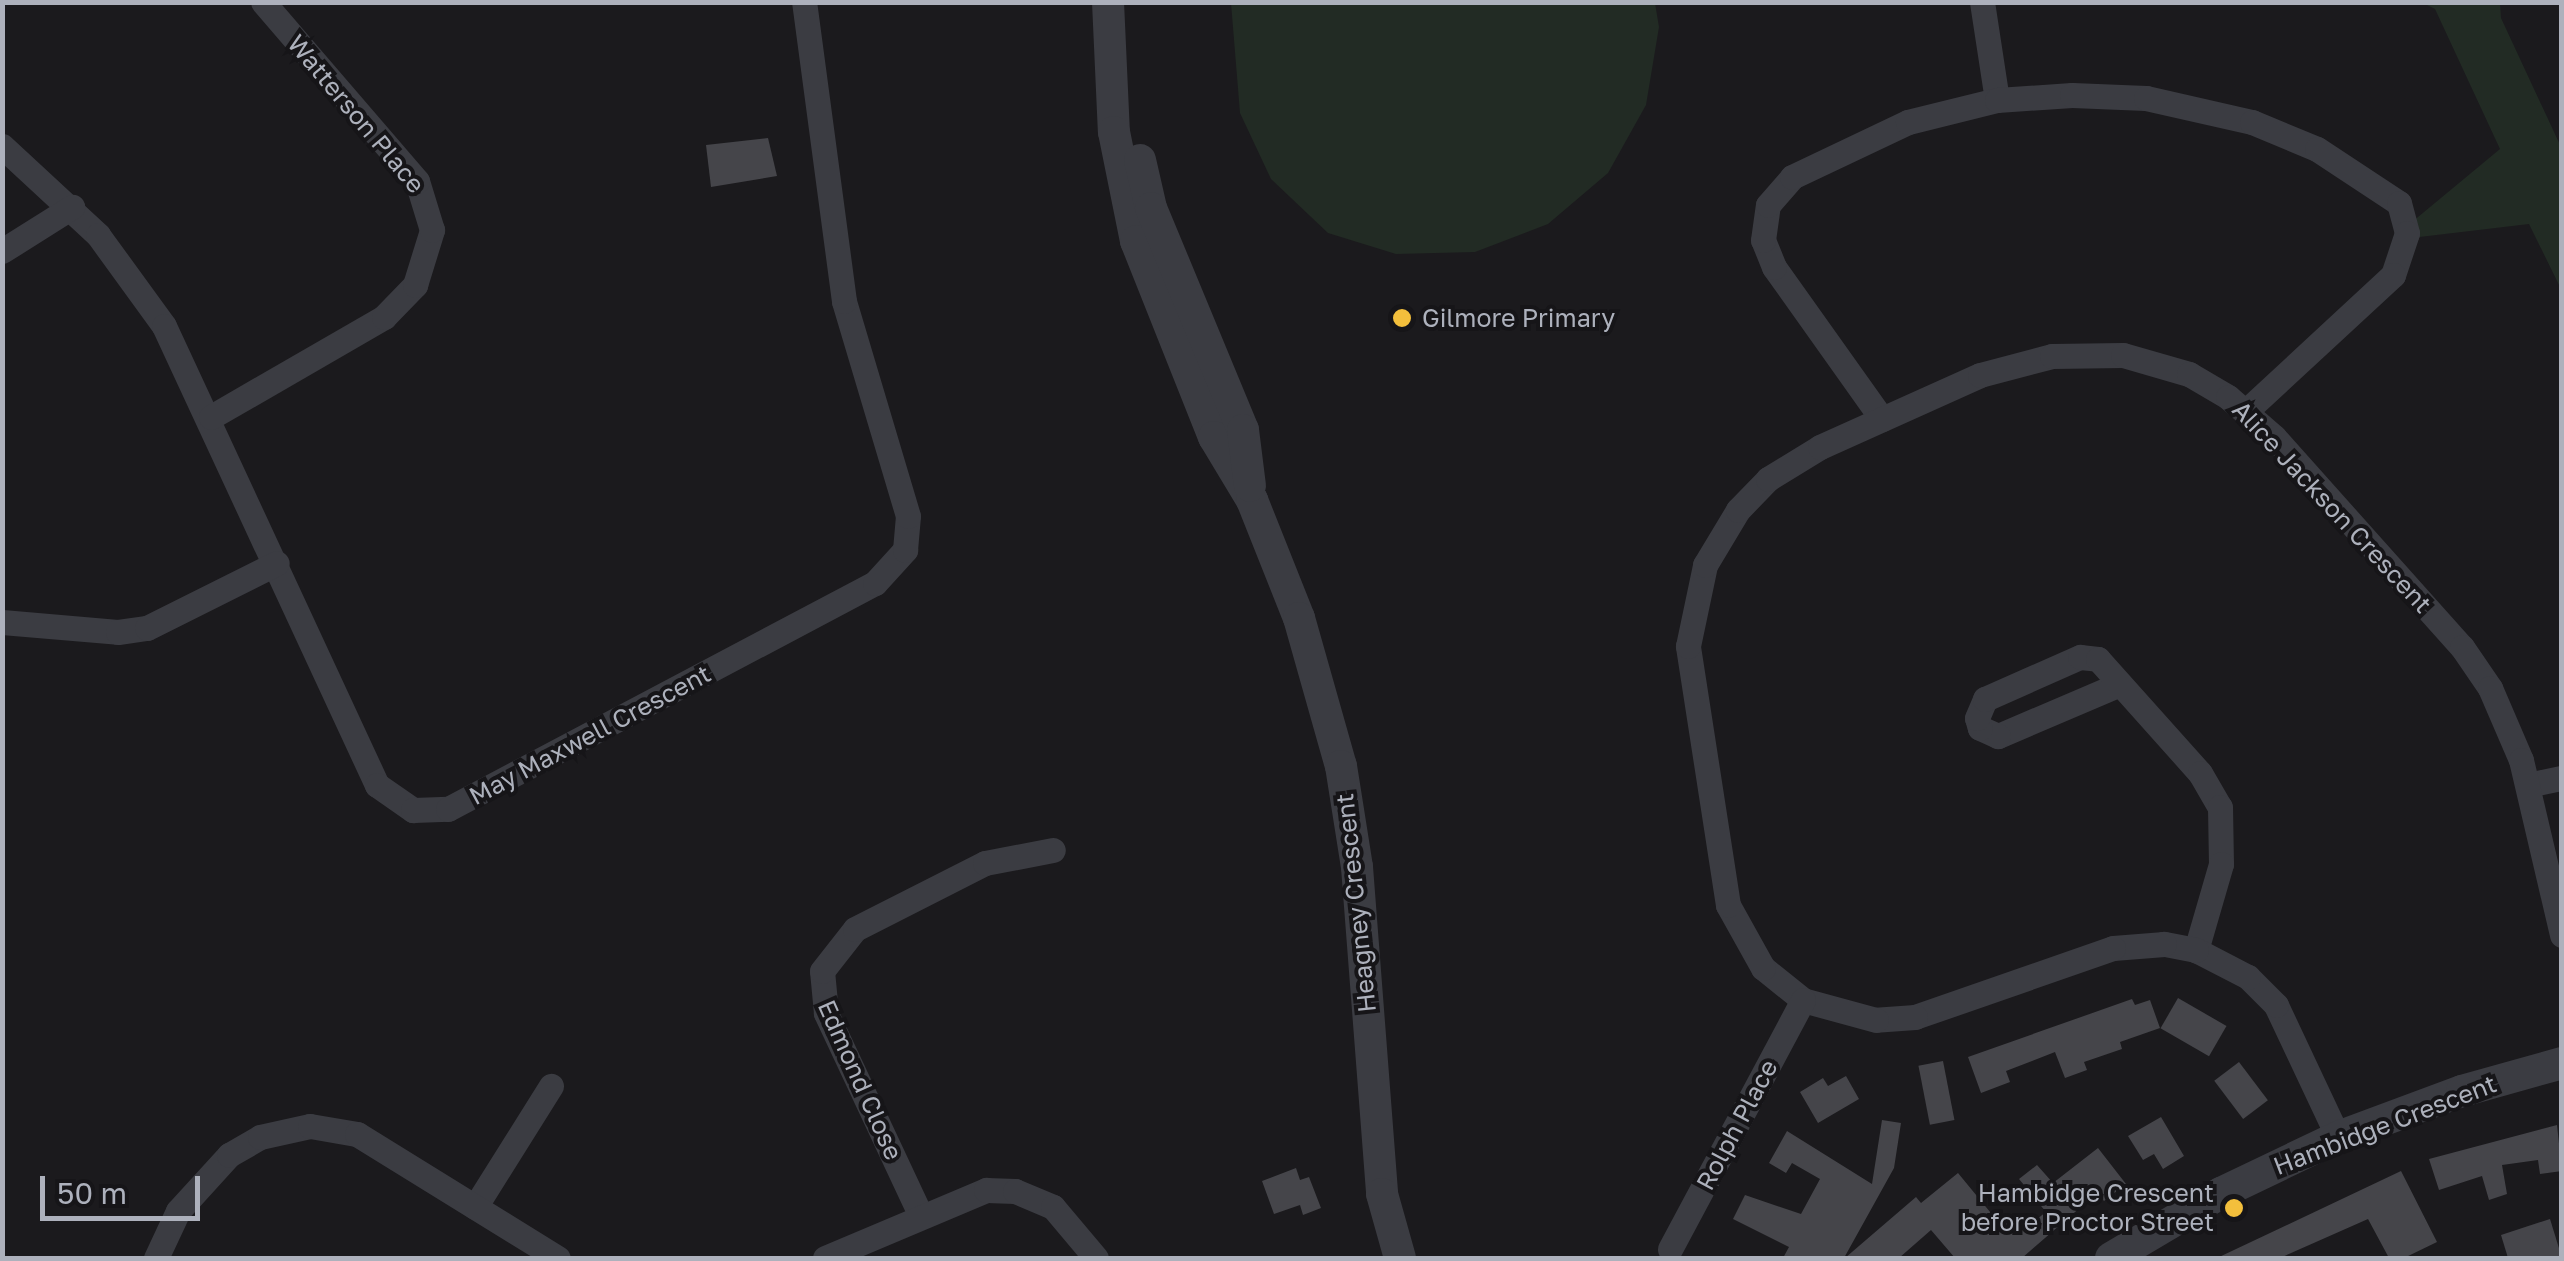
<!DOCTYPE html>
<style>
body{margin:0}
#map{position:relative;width:2564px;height:1261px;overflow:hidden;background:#1b1a1d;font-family:"Golos Text",sans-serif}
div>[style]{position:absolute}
.green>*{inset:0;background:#222b24}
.building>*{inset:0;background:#45454a;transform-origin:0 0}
.minor>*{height:25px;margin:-12.5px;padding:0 12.5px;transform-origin:12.5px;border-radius:12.5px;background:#3b3c42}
.tertiary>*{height:32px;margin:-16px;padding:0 16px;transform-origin:16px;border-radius:16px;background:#3b3c42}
.dots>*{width:28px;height:28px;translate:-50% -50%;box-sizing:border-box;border:5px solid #161518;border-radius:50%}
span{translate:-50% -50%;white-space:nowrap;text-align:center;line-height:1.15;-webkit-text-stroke:8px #161518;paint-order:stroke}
.street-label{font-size:25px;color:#adb1bc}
.poi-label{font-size:25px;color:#adb1bc}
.left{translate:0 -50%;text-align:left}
.right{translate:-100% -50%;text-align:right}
.frame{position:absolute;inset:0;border:5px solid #adb1bc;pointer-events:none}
.scale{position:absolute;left:40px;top:1176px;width:160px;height:45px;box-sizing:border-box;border:5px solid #adb1bc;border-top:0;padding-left:12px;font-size:30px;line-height:35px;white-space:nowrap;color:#adb1bc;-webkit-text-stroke:8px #161518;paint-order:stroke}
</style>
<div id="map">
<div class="green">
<i style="clip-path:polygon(1231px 3px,1655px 3px,1659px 27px,1646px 105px,1608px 173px,1548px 224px,1475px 252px,1396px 254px,1328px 233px,1271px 179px,1240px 113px)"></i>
<i style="clip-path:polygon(2423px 3px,2500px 3px,2501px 18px,2561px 147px,2561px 289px,2529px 224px,2411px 238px,2412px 222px,2500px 149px,2435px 9px)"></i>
</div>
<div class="building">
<i style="clip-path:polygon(768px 138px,777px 176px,711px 187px,706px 145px)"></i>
<i style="left:2178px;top:998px;width:56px;height:35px;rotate:30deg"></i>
<i style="clip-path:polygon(2132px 999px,2135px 1005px,2150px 1000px,2160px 1028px,2120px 1042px,2122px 1049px,2084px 1062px,2087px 1070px,2065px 1078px,2055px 1052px,2006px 1071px,2010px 1082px,1981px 1093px,1968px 1057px)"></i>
<i style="left:1943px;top:1061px;width:60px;height:25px;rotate:79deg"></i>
<i style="left:2239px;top:1062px;width:48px;height:31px;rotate:53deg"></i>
<i style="clip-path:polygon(1846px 1076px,1859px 1099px,1818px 1123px,1800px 1092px,1823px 1078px,1828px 1086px)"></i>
<i style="clip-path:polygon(2161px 1117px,2184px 1156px,2163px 1169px,2154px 1154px,2143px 1160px,2128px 1136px)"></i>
<i style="clip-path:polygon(1882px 1120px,1901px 1123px,1894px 1168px,1844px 1258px,1783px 1258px,1789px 1247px,1733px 1219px,1745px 1195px,1801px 1214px,1820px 1179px,1792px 1163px,1786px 1173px,1769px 1163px,1787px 1131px,1872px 1184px)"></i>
<i style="clip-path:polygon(2557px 1125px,2562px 1171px,2540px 1174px,2538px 1160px,2502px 1165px,2507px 1194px,2489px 1200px,2482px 1176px,2439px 1190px,2429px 1159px)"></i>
<i style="clip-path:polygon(2098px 1148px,2126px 1184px,2104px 1201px,2097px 1193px,2022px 1258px,1955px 1258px,1931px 1230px,1899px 1258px,1845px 1258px,1916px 1197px,1921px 1203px,1958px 1173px,1995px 1218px,2002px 1213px,2019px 1233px,2046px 1212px,2019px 1179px,2037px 1165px,2053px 1183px)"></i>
<i style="clip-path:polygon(1296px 1168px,1300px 1180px,1309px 1177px,1321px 1208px,1303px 1215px,1300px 1205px,1274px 1214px,1262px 1181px)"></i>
<i style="clip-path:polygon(2401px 1171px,2437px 1242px,2404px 1258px,2389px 1258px,2368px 1219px,2280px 1258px,2217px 1258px)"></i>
<i style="clip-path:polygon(2550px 1219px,2562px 1258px,2508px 1258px,2501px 1235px)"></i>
</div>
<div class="minor">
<i style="left:1982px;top:2px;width:99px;rotate:81.3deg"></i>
<i style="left:2px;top:146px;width:131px;rotate:42.8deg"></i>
<i style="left:98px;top:235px;width:112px;rotate:54deg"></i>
<i style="left:164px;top:326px;width:506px;rotate:65.11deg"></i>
<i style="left:377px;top:785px;width:44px;rotate:34.8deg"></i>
<i style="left:413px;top:810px;width:35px;rotate:-2deg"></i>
<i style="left:448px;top:809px;width:483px;rotate:-27.9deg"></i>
<i style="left:875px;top:583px;width:45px;rotate:-47.7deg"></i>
<i style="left:905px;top:550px;width:34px;rotate:-85deg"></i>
<i style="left:908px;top:516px;width:224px;rotate:-106.6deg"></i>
<i style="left:844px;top:301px;width:302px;rotate:-97.6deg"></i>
<i style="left:2px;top:251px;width:83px;rotate:-32.2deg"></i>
<i style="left:211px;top:417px;width:200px;rotate:-30deg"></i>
<i style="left:384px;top:317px;width:45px;rotate:-45.9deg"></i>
<i style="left:415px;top:285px;width:58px;rotate:-72.8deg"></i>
<i style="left:432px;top:230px;width:51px;rotate:-107deg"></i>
<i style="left:417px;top:181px;width:236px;rotate:-130.7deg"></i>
<i style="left:1882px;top:419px;width:186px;rotate:-125.4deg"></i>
<i style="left:1774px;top:267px;width:29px;rotate:-112deg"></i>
<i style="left:1763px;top:240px;width:35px;rotate:-82deg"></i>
<i style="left:1768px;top:205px;width:37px;rotate:-49deg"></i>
<i style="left:1792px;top:177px;width:128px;rotate:-25.4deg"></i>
<i style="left:1908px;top:122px;width:92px;rotate:-13.9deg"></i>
<i style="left:1997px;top:100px;width:75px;rotate:-3.8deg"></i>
<i style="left:2072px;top:95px;width:74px;rotate:2.3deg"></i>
<i style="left:2146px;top:98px;width:109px;rotate:12.8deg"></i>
<i style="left:2252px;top:122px;width:70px;rotate:22.6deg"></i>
<i style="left:2317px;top:149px;width:98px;rotate:33.4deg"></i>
<i style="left:2399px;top:203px;width:31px;rotate:75deg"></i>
<i style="left:2407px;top:233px;width:44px;rotate:108.4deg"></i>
<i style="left:2393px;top:275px;width:200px;rotate:137.2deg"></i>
<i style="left:2px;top:622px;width:116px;rotate:4.9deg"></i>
<i style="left:118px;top:632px;width:29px;rotate:-8deg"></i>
<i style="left:147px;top:628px;width:145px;rotate:-26.6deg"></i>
<i style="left:2120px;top:684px;width:133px;rotate:156.9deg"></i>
<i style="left:1998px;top:736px;width:20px;rotate:-156deg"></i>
<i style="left:1980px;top:728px;width:10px;rotate:-107deg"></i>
<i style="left:1977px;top:718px;width:21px;rotate:-67deg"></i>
<i style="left:1985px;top:699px;width:104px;rotate:-23.9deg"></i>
<i style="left:2080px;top:657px;width:18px;rotate:6deg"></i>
<i style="left:2098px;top:659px;width:153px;rotate:48.2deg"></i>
<i style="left:2200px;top:773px;width:39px;rotate:60deg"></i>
<i style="left:2220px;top:807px;width:57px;rotate:89deg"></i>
<i style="left:2221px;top:864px;width:90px;rotate:106.2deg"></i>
<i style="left:2528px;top:785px;width:35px;rotate:-12deg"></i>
<i style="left:2338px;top:1137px;width:146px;rotate:-115.2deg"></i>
<i style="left:2276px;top:1005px;width:40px;rotate:-135deg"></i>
<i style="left:2248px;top:977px;width:59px;rotate:-152.6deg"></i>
<i style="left:2196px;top:950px;width:33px;rotate:-169deg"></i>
<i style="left:2164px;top:944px;width:51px;rotate:175.5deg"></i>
<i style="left:2113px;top:948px;width:210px;rotate:160.8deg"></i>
<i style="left:1915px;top:1017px;width:39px;rotate:176deg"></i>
<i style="left:1876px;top:1020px;width:76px;rotate:-164.7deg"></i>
<i style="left:1803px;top:1000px;width:51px;rotate:-141.3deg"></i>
<i style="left:1763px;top:968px;width:72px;rotate:-119.1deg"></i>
<i style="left:1728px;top:905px;width:262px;rotate:-98.8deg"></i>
<i style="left:1688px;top:646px;width:83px;rotate:-78.1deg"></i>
<i style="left:1705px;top:565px;width:64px;rotate:-59deg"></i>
<i style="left:1738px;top:510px;width:43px;rotate:-45.9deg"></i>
<i style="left:1768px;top:479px;width:61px;rotate:-31.6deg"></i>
<i style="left:1820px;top:447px;width:175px;rotate:-24.2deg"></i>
<i style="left:1980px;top:375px;width:74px;rotate:-14.8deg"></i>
<i style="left:2052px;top:356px;width:71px;rotate:-0.8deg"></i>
<i style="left:2123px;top:355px;width:69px;rotate:16.1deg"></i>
<i style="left:2189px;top:374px;width:45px;rotate:30.5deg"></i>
<i style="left:2228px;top:397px;width:61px;rotate:41deg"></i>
<i style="left:2274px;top:437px;width:282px;rotate:48.2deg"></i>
<i style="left:2462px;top:647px;width:50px;rotate:55.7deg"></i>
<i style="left:2490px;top:688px;width:78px;rotate:66.7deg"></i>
<i style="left:2521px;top:760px;width:180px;rotate:76.8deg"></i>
<i style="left:475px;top:1207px;width:143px;rotate:-57.9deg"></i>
<i style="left:920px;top:1214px;width:222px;rotate:-115.1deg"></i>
<i style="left:826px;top:1013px;width:42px;rotate:-95.4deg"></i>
<i style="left:822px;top:971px;width:53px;rotate:-51.8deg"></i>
<i style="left:855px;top:929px;width:146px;rotate:-26.9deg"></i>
<i style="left:985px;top:863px;width:69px;rotate:-10.8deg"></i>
<i style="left:1670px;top:1249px;width:282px;rotate:-61.9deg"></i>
<i style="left:156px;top:1258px;width:52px;rotate:-64.9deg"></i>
<i style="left:178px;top:1211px;width:76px;rotate:-47.7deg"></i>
<i style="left:229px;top:1155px;width:36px;rotate:-30deg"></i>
<i style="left:260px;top:1137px;width:51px;rotate:-12.4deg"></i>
<i style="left:310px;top:1126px;width:48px;rotate:9.7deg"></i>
<i style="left:357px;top:1134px;width:236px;rotate:31.7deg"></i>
<i style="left:825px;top:1258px;width:175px;rotate:-22.9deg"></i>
<i style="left:986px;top:1190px;width:29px;rotate:2deg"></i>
<i style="left:1015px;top:1191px;width:41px;rotate:22.8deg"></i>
<i style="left:1053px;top:1207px;width:67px;rotate:49.9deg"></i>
</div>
<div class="tertiary">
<i style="left:1108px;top:2px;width:130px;rotate:87.4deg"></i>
<i style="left:1114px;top:132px;width:111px;rotate:78.6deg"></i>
<i style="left:1136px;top:241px;width:211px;rotate:68.3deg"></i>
<i style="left:1214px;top:437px;width:74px;rotate:58.9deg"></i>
<i style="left:1252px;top:500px;width:127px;rotate:68.3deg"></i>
<i style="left:1299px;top:618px;width:154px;rotate:74.2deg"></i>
<i style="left:1341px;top:766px;width:102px;rotate:81deg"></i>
<i style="left:1357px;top:867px;width:328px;rotate:85.6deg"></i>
<i style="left:1382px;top:1194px;width:66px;rotate:74.3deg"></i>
<i style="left:1140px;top:160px;width:49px;rotate:77.1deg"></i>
<i style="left:1151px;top:208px;width:240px;rotate:67.5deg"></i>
<i style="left:1243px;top:430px;width:56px;rotate:82.9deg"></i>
<i style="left:2111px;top:1258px;width:128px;rotate:-30.6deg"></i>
<i style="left:2221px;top:1193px;width:130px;rotate:-25.6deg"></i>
<i style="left:2338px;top:1137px;width:132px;rotate:-20.4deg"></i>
<i style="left:2462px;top:1091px;width:104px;rotate:-15.6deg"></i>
</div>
<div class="dots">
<i style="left:1402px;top:318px;background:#f3bf3c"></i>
<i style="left:2234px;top:1208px;background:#f3bf3c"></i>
</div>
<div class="street-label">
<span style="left:356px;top:114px;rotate:50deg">Watterson Place</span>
<span style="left:2332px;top:507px;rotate:47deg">Alice Jackson Crescent</span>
<span style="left:590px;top:735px;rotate:-28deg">May Maxwell Crescent</span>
<span style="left:1356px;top:903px;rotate:-96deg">Heagney Crescent</span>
<span style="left:860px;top:1080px;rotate:66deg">Edmond Close</span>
<span style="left:1737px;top:1125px;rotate:-62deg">Rolph Place</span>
<span style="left:2385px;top:1125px;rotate:-21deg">Hambidge Crescent</span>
</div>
<div class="poi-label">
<span class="left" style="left:1422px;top:318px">Gilmore Primary</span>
<span class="right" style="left:2214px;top:1208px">Hambidge Crescent<br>before Proctor Street</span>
</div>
<div class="frame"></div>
<div class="scale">50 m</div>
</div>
